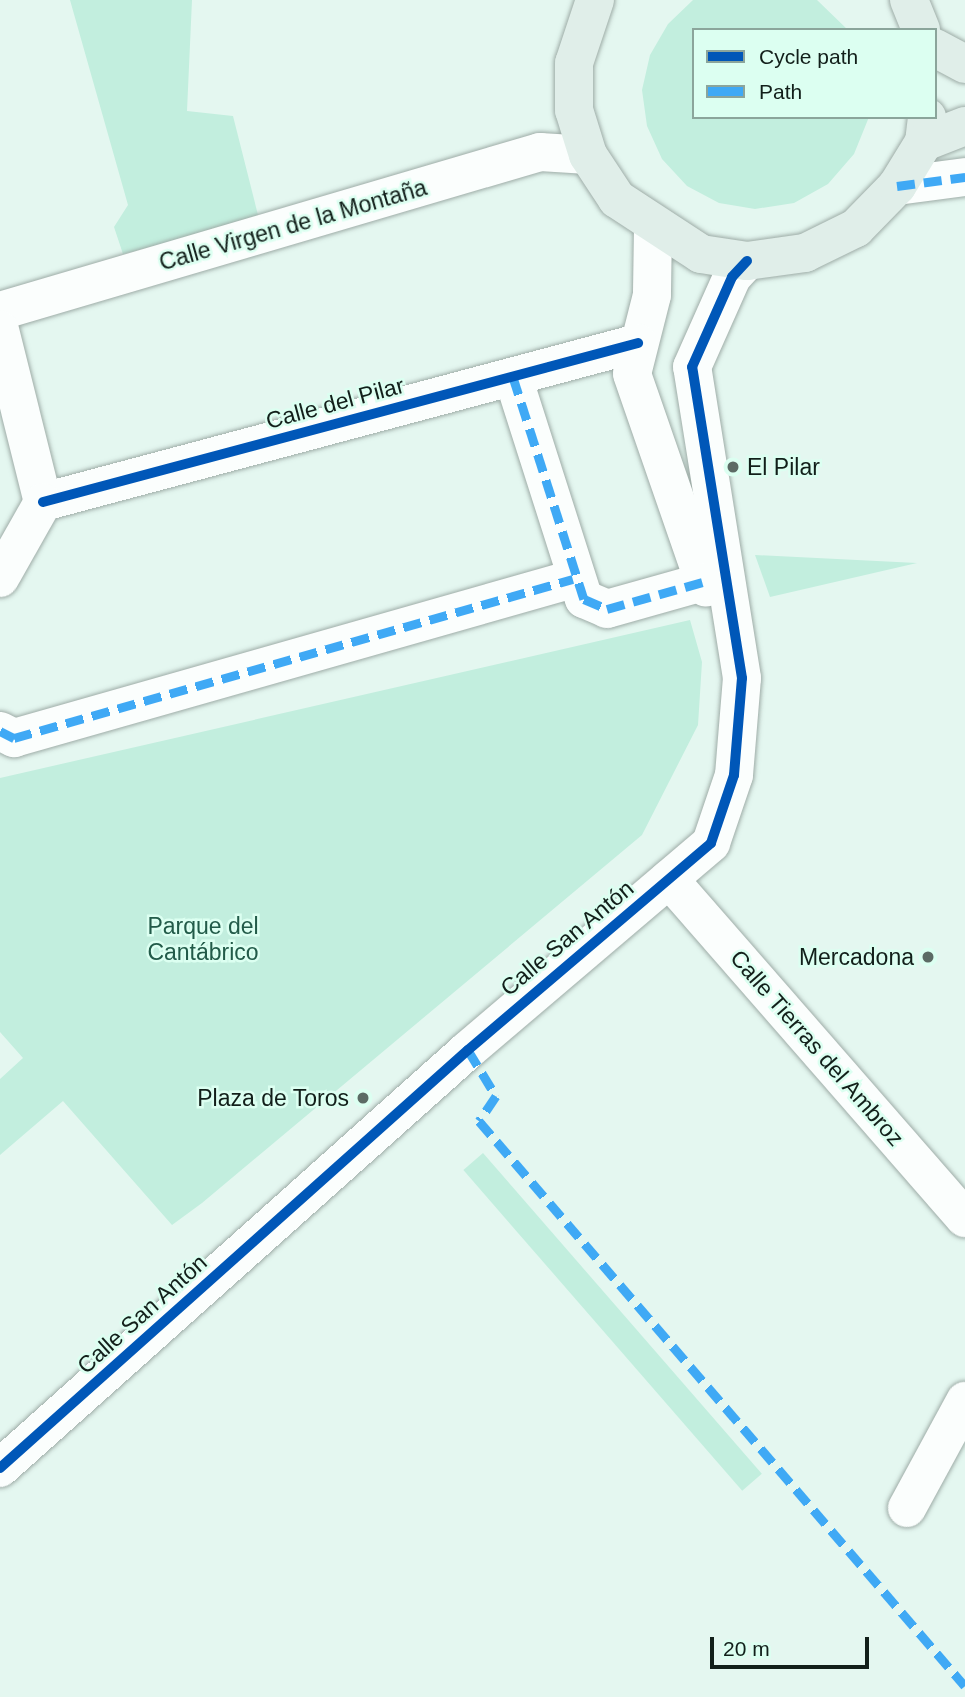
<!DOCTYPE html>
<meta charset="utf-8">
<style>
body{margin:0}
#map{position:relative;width:965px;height:1697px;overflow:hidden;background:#e4f7f0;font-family:Arial,sans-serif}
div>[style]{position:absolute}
.green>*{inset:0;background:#c2eede;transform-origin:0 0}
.roads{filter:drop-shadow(0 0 2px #9eaca7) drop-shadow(0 0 2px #9eaca7)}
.minor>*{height:38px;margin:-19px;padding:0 19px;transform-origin:19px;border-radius:19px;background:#fbfefd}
.major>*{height:38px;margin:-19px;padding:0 19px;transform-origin:19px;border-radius:19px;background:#e0eee9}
.quiet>*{height:9px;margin-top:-4.5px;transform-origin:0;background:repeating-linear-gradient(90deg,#3fa9f5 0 18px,transparent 0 27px)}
.cycleway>*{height:10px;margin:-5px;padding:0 5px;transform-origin:5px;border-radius:5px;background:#0057b8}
.dots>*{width:19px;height:19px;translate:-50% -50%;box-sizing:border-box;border:4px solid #dcfff1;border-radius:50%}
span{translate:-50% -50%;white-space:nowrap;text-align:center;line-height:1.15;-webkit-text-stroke:5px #dcfff1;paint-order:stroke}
.street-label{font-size:23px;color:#121f1a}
.poi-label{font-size:23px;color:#121f1a}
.left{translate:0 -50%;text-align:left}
.right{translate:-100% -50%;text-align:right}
.park-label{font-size:23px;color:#225b49}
.legend{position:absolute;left:692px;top:28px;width:245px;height:91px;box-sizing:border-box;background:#dcfff1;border:2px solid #8ba59b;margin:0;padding:9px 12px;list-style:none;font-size:21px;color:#121f1a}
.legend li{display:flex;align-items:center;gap:14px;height:35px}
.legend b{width:35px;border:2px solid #8ba59b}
.scale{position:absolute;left:710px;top:1637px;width:159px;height:32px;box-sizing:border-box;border:4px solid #121f1a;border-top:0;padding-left:9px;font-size:21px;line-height:24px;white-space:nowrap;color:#121f1a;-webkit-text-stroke:5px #dcfff1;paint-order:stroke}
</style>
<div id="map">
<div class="green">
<i style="clip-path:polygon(70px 0,192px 0,187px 111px,233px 116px,259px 219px,123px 254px,114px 227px,128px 205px)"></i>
<i style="clip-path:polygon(693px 0,817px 0,848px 30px,694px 30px,694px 117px,869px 117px,854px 154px,828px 184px,794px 203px,755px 209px,719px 203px,687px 186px,662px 159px,647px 126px,642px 90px,650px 55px,668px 24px)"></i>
<i style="clip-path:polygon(755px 555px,917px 563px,770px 597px)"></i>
<i style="clip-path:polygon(690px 620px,702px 662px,698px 725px,642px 835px,202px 1203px,172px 1225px,63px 1101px,0 1155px,0 1079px,23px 1058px,0 1032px,0 778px)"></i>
<i style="left:483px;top:1153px;width:425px;height:26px;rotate:49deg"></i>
</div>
<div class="roads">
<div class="minor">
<i style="left:897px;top:186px;width:69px;rotate:-7.5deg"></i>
<i style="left:653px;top:228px;width:67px;rotate:90.9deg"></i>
<i style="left:652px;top:295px;width:81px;rotate:104.2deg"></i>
<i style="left:632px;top:374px;width:226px;rotate:70.9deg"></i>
<i style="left:0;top:311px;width:563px;rotate:-16.41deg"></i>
<i style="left:540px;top:152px;width:48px;rotate:3.6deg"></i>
<i style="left:0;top:330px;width:177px;rotate:76deg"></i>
<i style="left:513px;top:377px;width:233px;rotate:72.3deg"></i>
<i style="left:584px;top:599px;width:25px;rotate:23deg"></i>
<i style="left:607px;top:609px;width:100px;rotate:-15.7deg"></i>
<i style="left:43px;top:502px;width:616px;rotate:-14.96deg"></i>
<i style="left:0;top:578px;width:87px;rotate:-60.5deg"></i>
<i style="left:0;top:731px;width:16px;rotate:27deg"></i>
<i style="left:14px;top:738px;width:581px;rotate:-15.88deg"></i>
<i style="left:669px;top:879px;width:450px;rotate:48.9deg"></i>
<i style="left:0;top:1468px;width:627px;rotate:-41.77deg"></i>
<i style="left:468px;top:1050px;width:319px;rotate:-40.4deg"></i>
<i style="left:711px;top:843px;width:72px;rotate:-71.3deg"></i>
<i style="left:734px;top:775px;width:97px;rotate:-85.3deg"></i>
<i style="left:742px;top:678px;width:315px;rotate:-99.1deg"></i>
<i style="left:692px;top:367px;width:98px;rotate:-66deg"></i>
<i style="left:732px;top:277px;width:22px;rotate:-47deg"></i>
<i style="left:907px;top:1508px;width:122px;rotate:-61.5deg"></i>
</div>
<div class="major">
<i style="left:595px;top:0;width:66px;rotate:108.4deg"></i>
<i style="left:574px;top:63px;width:47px;rotate:90deg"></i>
<i style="left:574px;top:110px;width:47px;rotate:72.7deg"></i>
<i style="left:588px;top:155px;width:53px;rotate:56.6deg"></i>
<i style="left:617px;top:199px;width:100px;rotate:33.2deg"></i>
<i style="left:701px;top:254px;width:47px;rotate:8.7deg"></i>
<i style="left:747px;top:261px;width:59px;rotate:-7.9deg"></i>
<i style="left:805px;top:253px;width:57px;rotate:-26.1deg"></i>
<i style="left:856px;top:228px;width:59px;rotate:-45.7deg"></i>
<i style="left:897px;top:186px;width:52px;rotate:-58.5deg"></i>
<i style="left:924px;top:142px;width:25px;rotate:-83deg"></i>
<i style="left:909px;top:0;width:32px;rotate:68deg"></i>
<i style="left:935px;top:48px;width:34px;rotate:28deg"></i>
<i style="left:924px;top:142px;width:44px;rotate:-21.3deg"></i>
</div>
</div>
<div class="quiet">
<i style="left:897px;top:186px;width:69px;rotate:-7.5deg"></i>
<i style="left:513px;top:377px;width:233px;rotate:72.3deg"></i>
<i style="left:584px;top:599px;width:25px;rotate:23deg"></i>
<i style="left:607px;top:609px;width:100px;rotate:-15.7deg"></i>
<i style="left:0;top:731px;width:16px;rotate:27deg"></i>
<i style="left:14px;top:738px;width:581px;rotate:-15.88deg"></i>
<i style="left:468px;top:1050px;width:54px;rotate:58.7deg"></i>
<i style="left:496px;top:1096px;width:30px;rotate:124deg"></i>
<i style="left:479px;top:1121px;width:745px;rotate:49.3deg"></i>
</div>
<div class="cycleway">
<i style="left:43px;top:502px;width:616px;rotate:-14.96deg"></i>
<i style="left:0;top:1468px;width:627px;rotate:-41.77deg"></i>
<i style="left:468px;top:1050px;width:319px;rotate:-40.4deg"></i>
<i style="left:711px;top:843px;width:72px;rotate:-71.3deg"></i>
<i style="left:734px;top:775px;width:97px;rotate:-85.3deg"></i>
<i style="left:742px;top:678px;width:315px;rotate:-99.1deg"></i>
<i style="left:692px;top:367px;width:98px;rotate:-66deg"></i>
<i style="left:732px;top:277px;width:22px;rotate:-47deg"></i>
</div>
<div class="dots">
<i style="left:733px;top:467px;background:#5c6b65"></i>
<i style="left:928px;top:957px;background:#5c6b65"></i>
<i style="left:363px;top:1098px;background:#5c6b65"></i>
</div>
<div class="street-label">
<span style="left:293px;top:225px;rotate:-16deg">Calle Virgen de la Montaña</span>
<span style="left:335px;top:403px;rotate:-15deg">Calle del Pilar</span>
<span style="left:567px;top:938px;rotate:-40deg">Calle San Antón</span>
<span style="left:817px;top:1048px;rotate:49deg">Calle Tierras del Ambroz</span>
<span style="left:142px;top:1314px;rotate:-42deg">Calle San Antón</span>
</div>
<div class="poi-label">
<span class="left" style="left:747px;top:467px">El Pilar</span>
<span class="right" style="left:914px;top:957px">Mercadona</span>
<span class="right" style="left:349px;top:1098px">Plaza de Toros</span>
</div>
<div class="park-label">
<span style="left:203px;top:939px">Parque del<br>Cantábrico</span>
</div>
<ul class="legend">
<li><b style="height:9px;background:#0057b8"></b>Cycle path</li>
<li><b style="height:9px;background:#3fa9f5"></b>Path</li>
</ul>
<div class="scale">20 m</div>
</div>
